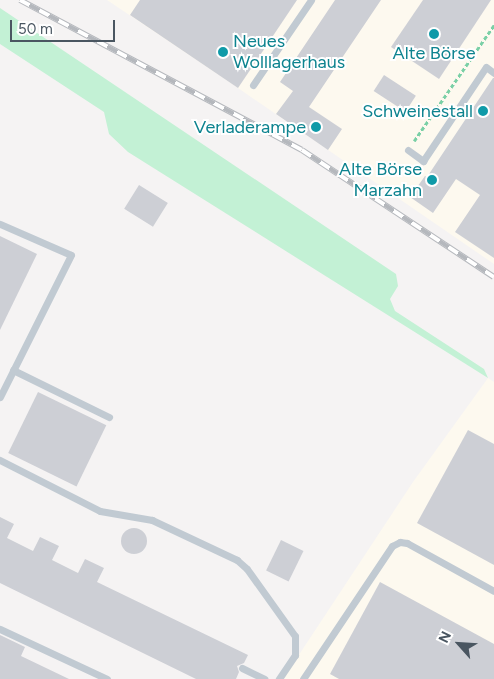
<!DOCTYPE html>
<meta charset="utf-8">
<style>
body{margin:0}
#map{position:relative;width:494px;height:679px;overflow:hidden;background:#f5f3f3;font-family:Figtree,sans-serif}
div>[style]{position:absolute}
.commercial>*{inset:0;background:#fdf9ef}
.green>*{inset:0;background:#c3f1d5}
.building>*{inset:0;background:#cdcfd5;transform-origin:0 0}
.round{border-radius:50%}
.path>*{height:2.5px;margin-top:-1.25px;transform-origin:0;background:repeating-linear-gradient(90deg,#7ad0a6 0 4px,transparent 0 6.5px)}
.lane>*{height:7px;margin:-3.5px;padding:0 3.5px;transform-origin:3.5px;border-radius:3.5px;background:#c1cad2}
.rail>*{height:5.5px;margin-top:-2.75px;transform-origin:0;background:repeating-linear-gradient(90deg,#fff 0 11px,#b5b8bd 0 22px);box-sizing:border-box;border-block:1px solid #b5b8bd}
.dots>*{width:14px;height:14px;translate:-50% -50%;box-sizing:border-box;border:2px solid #fff;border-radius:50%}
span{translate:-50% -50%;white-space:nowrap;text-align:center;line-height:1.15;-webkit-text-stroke:4px #fff;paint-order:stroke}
.culture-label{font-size:18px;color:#0d838f}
.left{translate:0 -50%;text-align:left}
.right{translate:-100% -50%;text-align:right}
.north{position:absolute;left:434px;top:619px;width:50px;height:50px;-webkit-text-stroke:4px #fff;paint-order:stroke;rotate:296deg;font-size:14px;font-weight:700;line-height:20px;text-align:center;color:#4a5661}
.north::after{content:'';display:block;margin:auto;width:18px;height:22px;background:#4a5661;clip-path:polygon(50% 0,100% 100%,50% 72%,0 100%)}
.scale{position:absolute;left:10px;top:20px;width:105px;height:22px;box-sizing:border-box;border:2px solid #4a5661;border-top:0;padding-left:6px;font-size:15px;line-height:18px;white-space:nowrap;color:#4a5661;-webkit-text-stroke:4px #fff;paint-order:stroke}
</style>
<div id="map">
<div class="commercial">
<i style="clip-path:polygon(107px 0,494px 0,494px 264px,238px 88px)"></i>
<i style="clip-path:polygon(488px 378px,494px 382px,494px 679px,283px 679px,413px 482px)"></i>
</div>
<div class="green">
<i style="clip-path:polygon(0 8px,396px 274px,398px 286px,390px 299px,395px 311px,484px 369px,488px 378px,128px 152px,109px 134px,104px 112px,0 44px)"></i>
</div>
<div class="building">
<i style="clip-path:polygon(140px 0,297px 0,238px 88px,130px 15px)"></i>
<i style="clip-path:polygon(335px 0,381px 0,309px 107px,342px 129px,328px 150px,276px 114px,293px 91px,280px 82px)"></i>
<i style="clip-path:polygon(423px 0,491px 0,439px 79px,391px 47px)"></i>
<i style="left:384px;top:75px;width:38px;height:19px;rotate:33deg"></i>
<i style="clip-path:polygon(493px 78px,494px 78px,494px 258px,455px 232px,480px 195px,456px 179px,433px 213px,410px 197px,425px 176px,427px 177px)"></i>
<i style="left:139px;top:185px;width:34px;height:28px;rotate:32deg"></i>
<i style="clip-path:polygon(0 236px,37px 254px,0 330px)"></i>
<i style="left:38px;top:392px;width:76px;height:68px;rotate:26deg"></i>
<i style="clip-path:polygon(468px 430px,494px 444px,494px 565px,417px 523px)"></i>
<i style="clip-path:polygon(0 517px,14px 524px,7px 538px,33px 551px,40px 537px,59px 546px,52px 560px,78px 573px,85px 559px,104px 568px,97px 582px,248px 655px,244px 663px,237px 666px,239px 672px,236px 679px,196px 679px,0 583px)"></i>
<i class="round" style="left:121px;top:528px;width:26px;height:26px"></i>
<i style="left:281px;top:540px;width:25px;height:34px;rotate:26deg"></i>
<i style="clip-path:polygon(380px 582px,494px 644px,494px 679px,339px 679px,330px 674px)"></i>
<i style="clip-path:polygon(0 635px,25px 647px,21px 656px,69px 679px,0 679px)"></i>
</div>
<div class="path">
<i style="left:414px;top:141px;width:141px;rotate:-55.4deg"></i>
</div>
<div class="lane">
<i style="left:253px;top:85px;width:103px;rotate:-55.7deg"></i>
<i style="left:408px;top:150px;width:19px;rotate:36deg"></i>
<i style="left:423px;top:161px;width:113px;rotate:-56.2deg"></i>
<i style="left:486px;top:67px;width:10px;rotate:37deg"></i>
<i style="left:0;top:224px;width:77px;rotate:23.6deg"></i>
<i style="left:71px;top:255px;width:159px;rotate:116.6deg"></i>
<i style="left:13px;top:370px;width:107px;rotate:26.1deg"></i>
<i style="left:0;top:460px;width:112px;rotate:27deg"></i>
<i style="left:100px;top:511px;width:53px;rotate:9.8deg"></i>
<i style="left:152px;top:520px;width:94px;rotate:25.2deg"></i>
<i style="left:237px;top:560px;width:13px;rotate:42deg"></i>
<i style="left:247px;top:569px;width:82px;rotate:54.4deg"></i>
<i style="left:295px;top:636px;width:19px;rotate:90deg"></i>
<i style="left:295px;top:655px;width:29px;rotate:124deg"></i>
<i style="left:0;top:629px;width:118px;rotate:25deg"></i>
<i style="left:242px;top:668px;width:25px;rotate:26deg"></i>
<i style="left:303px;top:679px;width:160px;rotate:-56.2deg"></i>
<i style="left:392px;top:546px;width:9px;rotate:-27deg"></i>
<i style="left:400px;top:542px;width:7px;rotate:8deg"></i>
<i style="left:407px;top:543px;width:99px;rotate:28.9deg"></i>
</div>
<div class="rail">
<i style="left:20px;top:0;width:319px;rotate:28deg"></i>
<i style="left:302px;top:150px;width:230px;rotate:33.5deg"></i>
</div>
<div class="dots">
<i style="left:434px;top:34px;background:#0f9aa8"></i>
<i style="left:223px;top:52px;background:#0f9aa8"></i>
<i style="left:483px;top:111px;background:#0f9aa8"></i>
<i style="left:316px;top:127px;background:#0f9aa8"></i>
<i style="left:432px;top:180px;background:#0f9aa8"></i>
</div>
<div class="culture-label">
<span class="left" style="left:233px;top:52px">Neues<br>Wolllagerhaus</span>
<span style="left:434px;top:53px">Alte Börse</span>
<span class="right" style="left:473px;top:111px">Schweinestall</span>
<span class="right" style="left:306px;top:127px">Verladerampe</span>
<span class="right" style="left:422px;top:180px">Alte Börse<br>Marzahn</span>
</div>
<div class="north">N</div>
<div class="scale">50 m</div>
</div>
